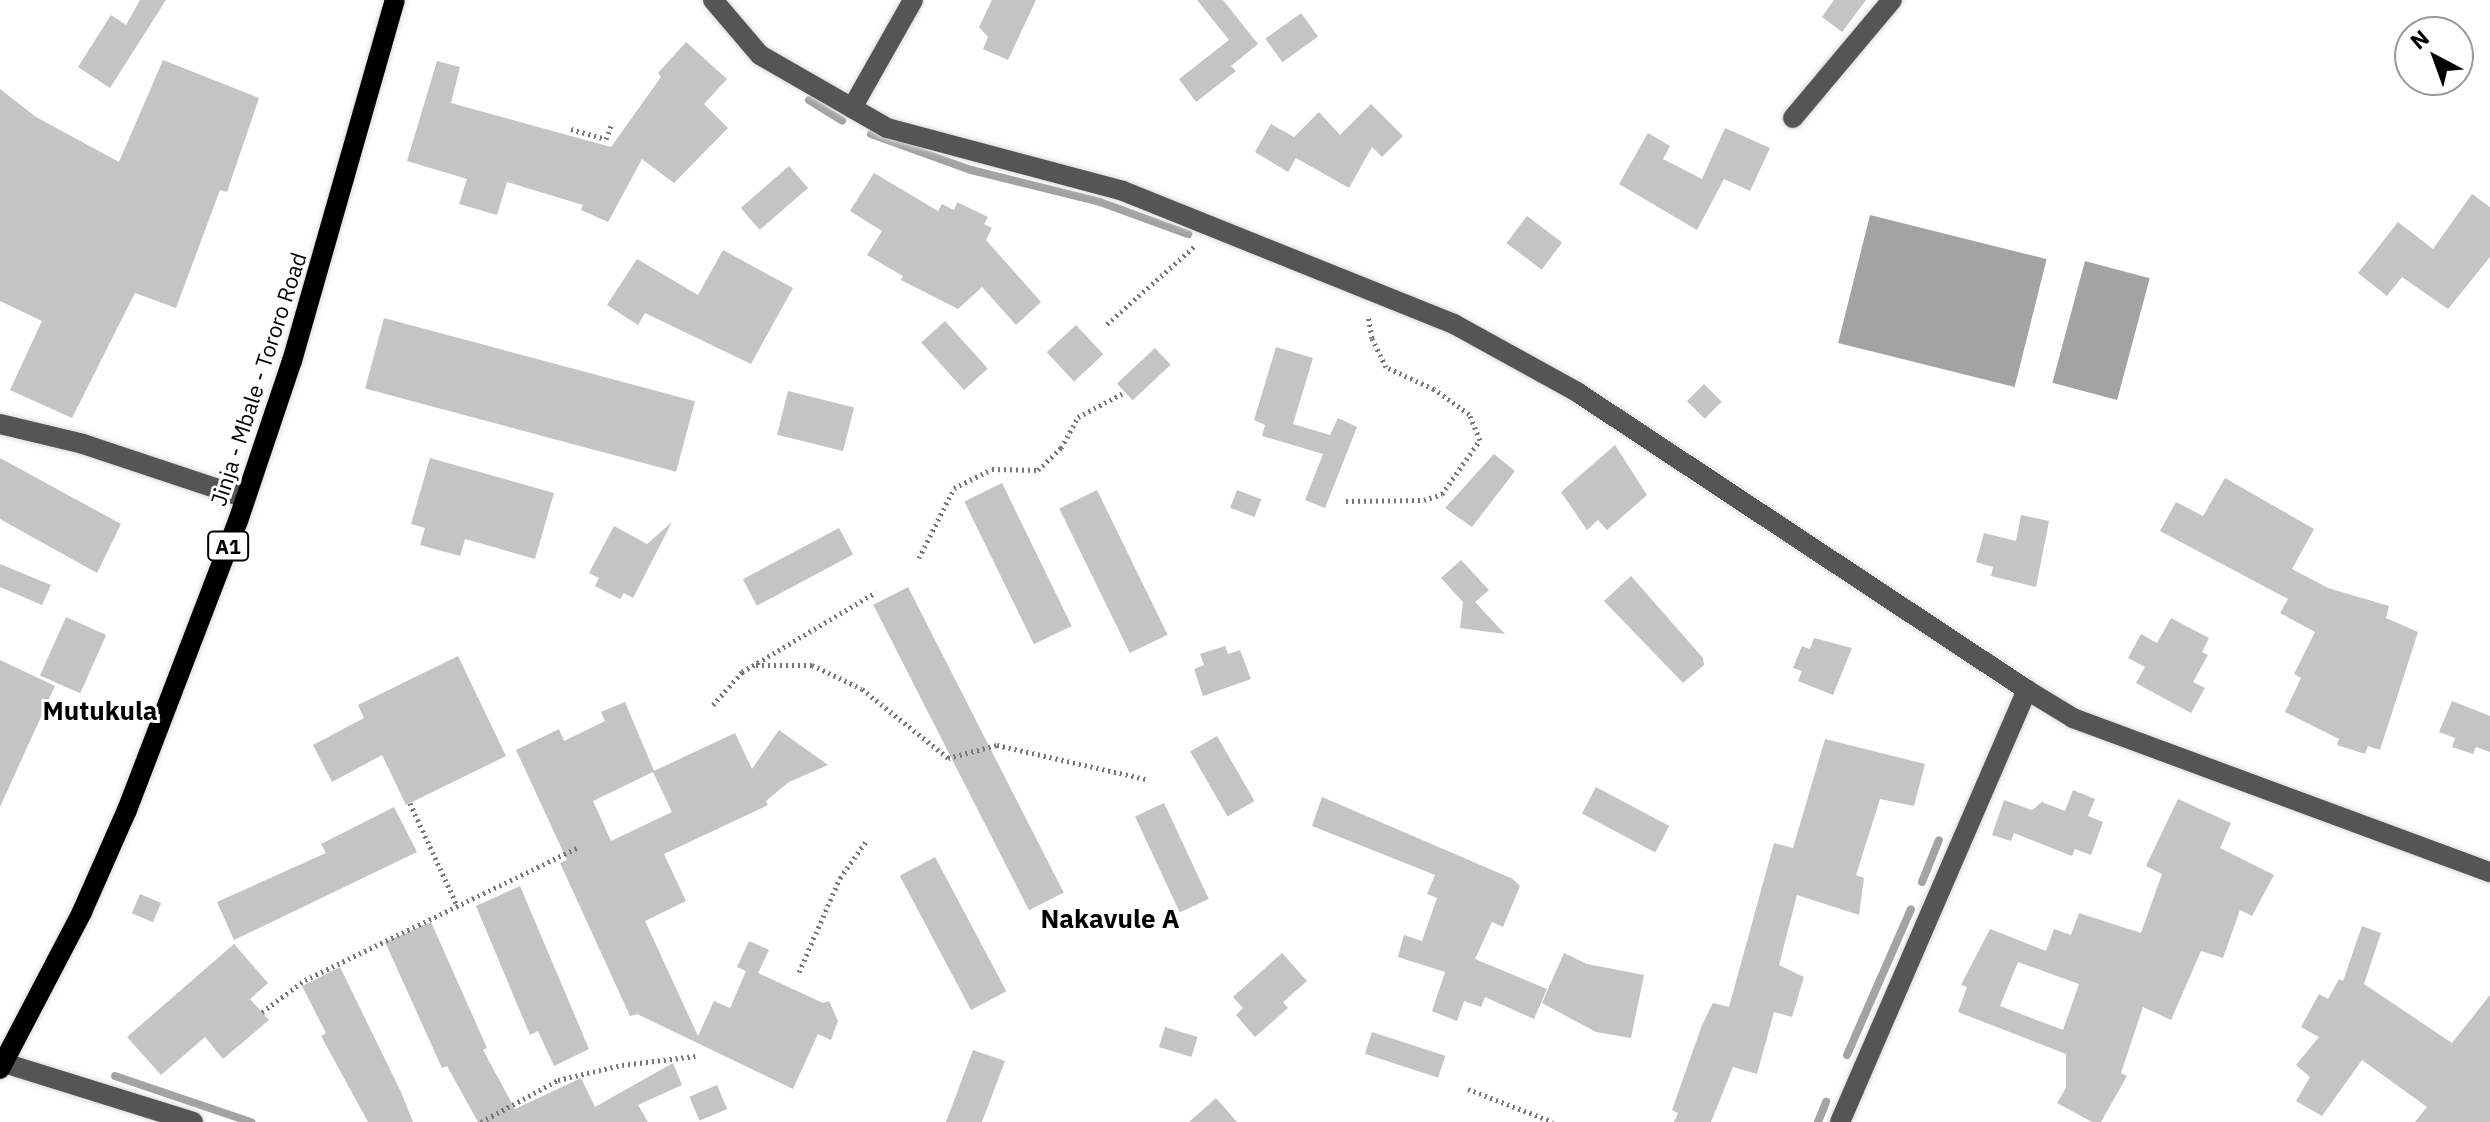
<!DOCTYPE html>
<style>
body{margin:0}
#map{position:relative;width:2490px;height:1122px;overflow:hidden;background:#fff;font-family:"IBM Plex Sans",sans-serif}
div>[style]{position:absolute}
.water>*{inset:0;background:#a3a3a3;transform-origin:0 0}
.stream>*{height:8px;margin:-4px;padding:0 4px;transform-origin:4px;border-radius:4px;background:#a3a3a3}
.building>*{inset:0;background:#c4c4c4;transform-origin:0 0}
.path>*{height:5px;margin-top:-2.5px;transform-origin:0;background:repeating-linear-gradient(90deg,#777 0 2px,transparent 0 6px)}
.roads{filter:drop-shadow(0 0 2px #dbdbdb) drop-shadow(0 0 2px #dbdbdb)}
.minor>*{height:20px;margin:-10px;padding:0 10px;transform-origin:10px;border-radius:10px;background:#555}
.major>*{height:20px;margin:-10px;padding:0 10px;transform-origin:10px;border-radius:10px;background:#000}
span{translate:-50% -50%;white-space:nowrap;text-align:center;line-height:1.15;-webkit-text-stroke:6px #fff;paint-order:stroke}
.shield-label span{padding:2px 6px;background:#fff;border:2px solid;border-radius:6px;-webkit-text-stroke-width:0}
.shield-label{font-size:20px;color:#000;font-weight:700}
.street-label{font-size:22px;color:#000}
.quarter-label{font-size:26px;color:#000;font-weight:700}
.north{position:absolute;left:2394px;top:16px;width:80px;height:80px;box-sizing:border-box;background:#fff;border:2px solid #999;border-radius:50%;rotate:319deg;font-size:22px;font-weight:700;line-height:32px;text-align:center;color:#000}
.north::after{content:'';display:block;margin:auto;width:28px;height:36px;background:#000;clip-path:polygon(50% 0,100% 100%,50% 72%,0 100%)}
</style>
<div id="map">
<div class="water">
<i style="left:1870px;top:215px;width:182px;height:132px;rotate:14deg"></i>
<i style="left:2085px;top:261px;width:67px;height:126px;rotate:15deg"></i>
</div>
<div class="stream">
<i style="left:809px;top:100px;width:39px;rotate:32deg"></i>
<i style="left:871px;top:134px;width:106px;rotate:19.8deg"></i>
<i style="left:971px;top:170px;width:133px;rotate:13.9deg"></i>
<i style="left:1100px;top:202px;width:94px;rotate:20deg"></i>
<i style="left:1922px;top:882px;width:45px;rotate:-68deg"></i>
<i style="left:1847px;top:1055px;width:159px;rotate:-66.3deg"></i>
<i style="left:115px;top:1076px;width:144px;rotate:18.7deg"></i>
<i style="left:1818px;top:1122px;width:22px;rotate:-68deg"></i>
</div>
<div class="building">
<i style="clip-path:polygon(140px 0,166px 0,110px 88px,78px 67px,111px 15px,126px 25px)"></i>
<i style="clip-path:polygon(992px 0,1036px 0,1008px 60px,983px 49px,988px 37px,979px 27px)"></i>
<i style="clip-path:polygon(1197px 0,1223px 0,1258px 44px,1231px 66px,1236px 71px,1196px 102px,1179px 79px,1229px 40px)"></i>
<i style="clip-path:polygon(1834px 0,1866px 0,1842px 32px,1822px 17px)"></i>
<i style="left:1301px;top:13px;width:29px;height:44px;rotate:54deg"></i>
<i style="clip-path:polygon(686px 42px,727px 79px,704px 104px,728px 128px,674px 183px,642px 159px,608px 222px,581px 210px,583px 205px,507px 182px,497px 215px,459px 204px,467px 179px,407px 161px,437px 61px,460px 67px,451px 103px,611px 147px,661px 77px,658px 73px)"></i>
<i style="clip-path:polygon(163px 60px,259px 98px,227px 192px,220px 190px,176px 308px,135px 293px,72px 418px,10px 390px,42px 321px,0 301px,0 89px,36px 117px,119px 162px)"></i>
<i style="clip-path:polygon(1371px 104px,1403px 136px,1382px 157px,1372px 147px,1349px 188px,1296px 158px,1288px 172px,1255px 152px,1271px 124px,1294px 137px,1319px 112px,1340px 135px)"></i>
<i style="clip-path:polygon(1725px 128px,1770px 148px,1750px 191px,1724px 179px,1697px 230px,1619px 184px,1648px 133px,1670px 146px,1663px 159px,1702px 179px)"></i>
<i style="left:789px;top:166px;width:29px;height:64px;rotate:49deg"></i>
<i style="clip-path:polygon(874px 173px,938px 211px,942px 204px,954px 210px,957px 202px,988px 217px,984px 224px,992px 228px,986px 240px,1041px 302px,1016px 325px,982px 287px,958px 309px,901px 280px,903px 276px,867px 255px,882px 231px,850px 211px)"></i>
<i style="clip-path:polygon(2472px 194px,2490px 207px,2490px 257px,2448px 309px,2402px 277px,2387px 296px,2358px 273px,2398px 222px,2433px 249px)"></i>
<i style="left:1527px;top:216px;width:44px;height:34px;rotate:37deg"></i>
<i style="clip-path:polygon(723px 250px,793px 288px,751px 364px,645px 313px,638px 325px,607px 305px,637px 259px,698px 295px)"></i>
<i style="left:384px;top:318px;width:322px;height:73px;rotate:15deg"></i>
<i style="left:945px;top:321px;width:64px;height:32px;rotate:48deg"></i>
<i style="left:1076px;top:325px;width:40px;height:40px;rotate:47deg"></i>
<i style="clip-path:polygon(1276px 347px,1313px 358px,1293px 424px,1330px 435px,1338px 418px,1357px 427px,1325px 508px,1305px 500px,1323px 454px,1262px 436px,1265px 425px,1254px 420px)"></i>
<i style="left:1155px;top:348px;width:23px;height:52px;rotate:47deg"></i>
<i style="left:1704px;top:384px;width:25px;height:24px;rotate:45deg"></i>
<i style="left:788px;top:391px;width:68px;height:45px;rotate:14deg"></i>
<i style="clip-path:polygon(1615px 445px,1647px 495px,1607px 530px,1598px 520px,1587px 530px,1561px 492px)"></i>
<i style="clip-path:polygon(1494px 454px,1515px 471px,1472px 527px,1445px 508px)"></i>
<i style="clip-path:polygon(0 458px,121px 524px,97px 573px,0 519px)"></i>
<i style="clip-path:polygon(430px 458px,554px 493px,535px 559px,465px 539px,460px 556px,420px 545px,425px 528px,411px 524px)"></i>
<i style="clip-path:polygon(2225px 478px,2314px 529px,2292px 569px,2328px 588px,2389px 606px,2386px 618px,2418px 632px,2380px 750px,2368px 746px,2365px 754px,2337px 745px,2339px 739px,2285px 712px,2301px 678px,2294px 674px,2315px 632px,2280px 613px,2288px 599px,2160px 531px,2176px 502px,2203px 516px)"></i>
<i style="left:1002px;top:483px;width:159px;height:42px;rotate:64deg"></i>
<i style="left:1097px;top:490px;width:161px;height:42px;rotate:64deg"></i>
<i style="left:1237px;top:490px;width:26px;height:19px;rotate:21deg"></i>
<i style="clip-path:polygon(2021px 515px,2049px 521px,2036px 587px,1991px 576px,1993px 567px,1976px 562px,1984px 533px,2016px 541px)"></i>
<i style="clip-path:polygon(672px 522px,633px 598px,624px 593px,620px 599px,595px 586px,599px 578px,589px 573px,614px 526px,647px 544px)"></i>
<i style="left:839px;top:528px;width:30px;height:109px;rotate:62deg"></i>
<i style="clip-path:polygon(1461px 560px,1489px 590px,1475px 602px,1505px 634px,1460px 628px,1463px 602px,1441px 578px)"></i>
<i style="clip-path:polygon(0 564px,51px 585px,42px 605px,0 587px)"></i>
<i style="clip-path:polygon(1631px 576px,1703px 658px,1704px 665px,1683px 683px,1604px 601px)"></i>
<i style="left:908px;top:587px;width:343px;height:39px;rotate:63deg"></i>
<i style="left:66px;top:617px;width:44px;height:64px;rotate:24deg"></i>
<i style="clip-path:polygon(2171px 618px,2209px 638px,2202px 652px,2208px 655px,2193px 682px,2205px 688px,2191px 713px,2136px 683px,2145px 667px,2128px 658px,2141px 634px,2157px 643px)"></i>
<i style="clip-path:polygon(1814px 638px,1852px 648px,1833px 695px,1798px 681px,1802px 671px,1793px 668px,1802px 646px,1810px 649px)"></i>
<i style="clip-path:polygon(1225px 646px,1228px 654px,1240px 650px,1251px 679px,1203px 696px,1194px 669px,1204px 665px,1200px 654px)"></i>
<i style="clip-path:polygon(458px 656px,506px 756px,406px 805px,382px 755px,332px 782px,313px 745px,364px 718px,358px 705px)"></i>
<i style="clip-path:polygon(0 660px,55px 686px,0 807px)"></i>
<i style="clip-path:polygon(2452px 701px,2490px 716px,2490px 752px,2476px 747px,2473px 754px,2452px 747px,2455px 738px,2439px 732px)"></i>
<i style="clip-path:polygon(evenodd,625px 702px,654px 771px,735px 733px,752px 769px,779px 730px,828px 765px,789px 782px,766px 801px,768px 805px,664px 854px,686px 901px,645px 921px,698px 1036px,714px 1001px,730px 1008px,746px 971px,737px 967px,749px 941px,769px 950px,758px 973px,823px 1003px,829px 1001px,838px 1021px,831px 1040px,818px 1034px,793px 1089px,637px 1014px,630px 1016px,560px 863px,567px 860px,516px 750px,559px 729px,564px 741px,605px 721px,601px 712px,625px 702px,653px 772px,672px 812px,611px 841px,593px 801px,653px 772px)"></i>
<i style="left:1217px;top:736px;width:75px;height:31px;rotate:60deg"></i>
<i style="clip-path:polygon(1825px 739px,1925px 764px,1914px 806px,1880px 799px,1856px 875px,1864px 878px,1859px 915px,1797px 895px,1779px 965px,1804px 977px,1792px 1017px,1774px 1012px,1757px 1074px,1733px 1067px,1711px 1122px,1674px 1122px,1678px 1113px,1672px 1110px,1702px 1025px,1713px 1003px,1729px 1007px,1774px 843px,1793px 848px)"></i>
<i style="left:1596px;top:787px;width:83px;height:30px;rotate:28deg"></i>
<i style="clip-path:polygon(2073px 790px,2095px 799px,2088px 816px,2103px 822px,2091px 855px,2075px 849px,2072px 856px,2014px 833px,2011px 841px,1992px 835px,2004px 800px,2032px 810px,2042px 802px,2065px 811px)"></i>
<i style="clip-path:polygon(1322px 797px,1513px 879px,1520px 886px,1503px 927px,1492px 922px,1475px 959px,1547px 989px,1534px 1019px,1485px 997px,1481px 1007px,1464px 1001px,1457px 1021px,1432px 1011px,1445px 972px,1398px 957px,1404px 935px,1422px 941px,1437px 898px,1427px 894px,1435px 875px,1312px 826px)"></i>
<i style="clip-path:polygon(evenodd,2178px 799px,2231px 823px,2220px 848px,2274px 875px,2252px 916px,2240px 910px,2223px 958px,2201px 951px,2171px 1020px,2143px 1007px,2121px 1073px,2127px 1076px,2101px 1122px,2092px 1122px,2057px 1103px,2066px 1088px,2066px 1054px,1958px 1012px,1967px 987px,1961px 985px,1990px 929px,2046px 951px,2054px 929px,2071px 935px,2079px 913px,2141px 933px,2162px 874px,2146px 866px,2178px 799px,2018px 962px,2079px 984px,2063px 1030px,2000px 1006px,2018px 962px)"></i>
<i style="left:1164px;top:803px;width:106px;height:32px;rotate:65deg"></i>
<i style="clip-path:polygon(394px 807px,417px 852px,234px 940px,217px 902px,326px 853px,321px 844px)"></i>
<i style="left:935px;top:857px;width:152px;height:40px;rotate:62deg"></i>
<i style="clip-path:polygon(520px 886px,589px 1049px,554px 1066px,538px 1031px,530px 1035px,476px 906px)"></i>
<i style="left:140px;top:894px;width:23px;height:21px;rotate:23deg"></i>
<i style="clip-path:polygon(431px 922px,487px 1048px,483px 1050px,515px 1109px,581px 1078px,595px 1107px,673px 1063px,682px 1085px,638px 1105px,648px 1122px,478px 1122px,447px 1066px,442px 1068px,385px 942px)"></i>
<i style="clip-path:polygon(2362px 926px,2381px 933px,2364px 984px,2452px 1043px,2490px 995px,2490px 1122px,2415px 1122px,2427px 1107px,2362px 1060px,2322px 1116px,2296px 1101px,2310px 1077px,2296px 1065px,2319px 1037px,2301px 1027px,2319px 994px,2328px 999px,2339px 979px,2343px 981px)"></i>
<i style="clip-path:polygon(234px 944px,268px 983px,250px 999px,269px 1020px,223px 1059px,205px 1037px,161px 1075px,127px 1037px)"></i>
<i style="clip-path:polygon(1282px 953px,1307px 981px,1283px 1002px,1288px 1008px,1255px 1037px,1236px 1015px,1243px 1008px,1233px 997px)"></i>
<i style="clip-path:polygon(1564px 953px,1587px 964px,1644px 975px,1631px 1038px,1596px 1032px,1542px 1003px)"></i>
<i style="clip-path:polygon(340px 967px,401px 1092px,413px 1122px,368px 1122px,321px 1036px,326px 1033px,302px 986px)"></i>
<i style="left:1165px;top:1027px;width:34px;height:21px;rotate:17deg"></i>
<i style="left:1372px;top:1032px;width:77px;height:23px;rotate:18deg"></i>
<i style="clip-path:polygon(973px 1050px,1005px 1061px,982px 1122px,946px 1122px)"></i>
<i style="left:717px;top:1085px;width:26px;height:30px;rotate:67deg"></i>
<i style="clip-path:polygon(1216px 1098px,1237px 1122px,1189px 1122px)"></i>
</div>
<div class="path">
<i style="left:571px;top:129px;width:36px;rotate:16deg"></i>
<i style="left:606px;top:139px;width:17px;rotate:-69deg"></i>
<i style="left:1107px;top:324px;width:119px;rotate:-41.6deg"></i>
<i style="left:1346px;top:501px;width:78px;rotate:-0.7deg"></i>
<i style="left:1424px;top:500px;width:19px;rotate:-18deg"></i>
<i style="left:1442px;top:494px;width:66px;rotate:-54.9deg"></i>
<i style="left:1480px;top:440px;width:28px;rotate:-113deg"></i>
<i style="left:1469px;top:414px;width:43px;rotate:-144.5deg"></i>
<i style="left:1434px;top:389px;width:53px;rotate:-155.4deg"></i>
<i style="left:1386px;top:367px;width:32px;rotate:-116deg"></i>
<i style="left:1372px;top:338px;width:23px;rotate:-100deg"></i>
<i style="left:919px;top:558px;width:78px;rotate:-63.4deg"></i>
<i style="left:954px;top:488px;width:42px;rotate:-26.6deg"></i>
<i style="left:992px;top:469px;width:46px;rotate:1.2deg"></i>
<i style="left:1038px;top:470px;width:32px;rotate:-44deg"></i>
<i style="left:1061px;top:448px;width:35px;rotate:-61deg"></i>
<i style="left:1078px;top:417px;width:53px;rotate:-28deg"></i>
<i style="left:756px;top:665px;width:56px"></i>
<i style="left:812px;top:665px;width:55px;rotate:25.6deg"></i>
<i style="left:862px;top:689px;width:110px;rotate:38.7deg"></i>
<i style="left:948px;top:758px;width:51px;rotate:-14.9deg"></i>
<i style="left:997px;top:745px;width:153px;rotate:12.9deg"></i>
<i style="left:713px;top:705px;width:44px;rotate:-48.7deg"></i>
<i style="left:742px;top:672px;width:156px;rotate:-30.8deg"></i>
<i style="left:410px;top:803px;width:110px;rotate:65.3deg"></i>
<i style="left:799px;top:972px;width:103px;rotate:-66.4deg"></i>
<i style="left:840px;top:878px;width:47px;rotate:-54.6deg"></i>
<i style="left:262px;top:1012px;width:54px;rotate:-36.7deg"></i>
<i style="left:305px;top:980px;width:302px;rotate:-25.9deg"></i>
<i style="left:1468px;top:1089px;width:91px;rotate:21.2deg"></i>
<i style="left:481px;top:1122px;width:88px;rotate:-28.6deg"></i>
<i style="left:558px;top:1080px;width:66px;rotate:-13.2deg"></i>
<i style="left:622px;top:1065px;width:74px;rotate:-7deg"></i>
</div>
<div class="roads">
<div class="minor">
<i style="left:713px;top:0;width:72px;rotate:49.5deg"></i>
<i style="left:760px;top:55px;width:146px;rotate:29.9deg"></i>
<i style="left:887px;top:128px;width:244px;rotate:14.9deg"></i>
<i style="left:1123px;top:191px;width:357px;rotate:21.9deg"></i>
<i style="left:1454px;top:324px;width:141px;rotate:28.9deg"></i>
<i style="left:1577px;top:392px;width:540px;rotate:33.51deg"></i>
<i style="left:852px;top:108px;width:124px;rotate:-60.5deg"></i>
<i style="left:1793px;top:118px;width:154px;rotate:-50deg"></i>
<i style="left:0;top:424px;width:85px;rotate:13.5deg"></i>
<i style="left:83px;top:444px;width:171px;rotate:18.4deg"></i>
<i style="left:4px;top:1063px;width:198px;rotate:17.3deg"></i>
<i style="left:1840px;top:1122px;width:471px;rotate:-66.6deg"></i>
<i style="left:2027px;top:690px;width:54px;rotate:31.3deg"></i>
<i style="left:2073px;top:718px;width:445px;rotate:20.3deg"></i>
</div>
<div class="major">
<i style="left:0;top:1069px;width:177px;rotate:-62.4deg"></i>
<i style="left:82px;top:912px;width:111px;rotate:-66.2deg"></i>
<i style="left:127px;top:810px;width:310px;rotate:-69deg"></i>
<i style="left:238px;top:521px;width:169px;rotate:-71.4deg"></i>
<i style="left:292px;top:361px;width:375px;rotate:-74.1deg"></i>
</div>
</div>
<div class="shield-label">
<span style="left:228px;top:546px">A1</span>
</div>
<div class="street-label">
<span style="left:258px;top:379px;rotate:-72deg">Jinja - Mbale - Tororo Road</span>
</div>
<div class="quarter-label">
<span style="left:100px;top:711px">Mutukula</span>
<span style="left:1110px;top:919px">Nakavule A</span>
</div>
<div class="north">N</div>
</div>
